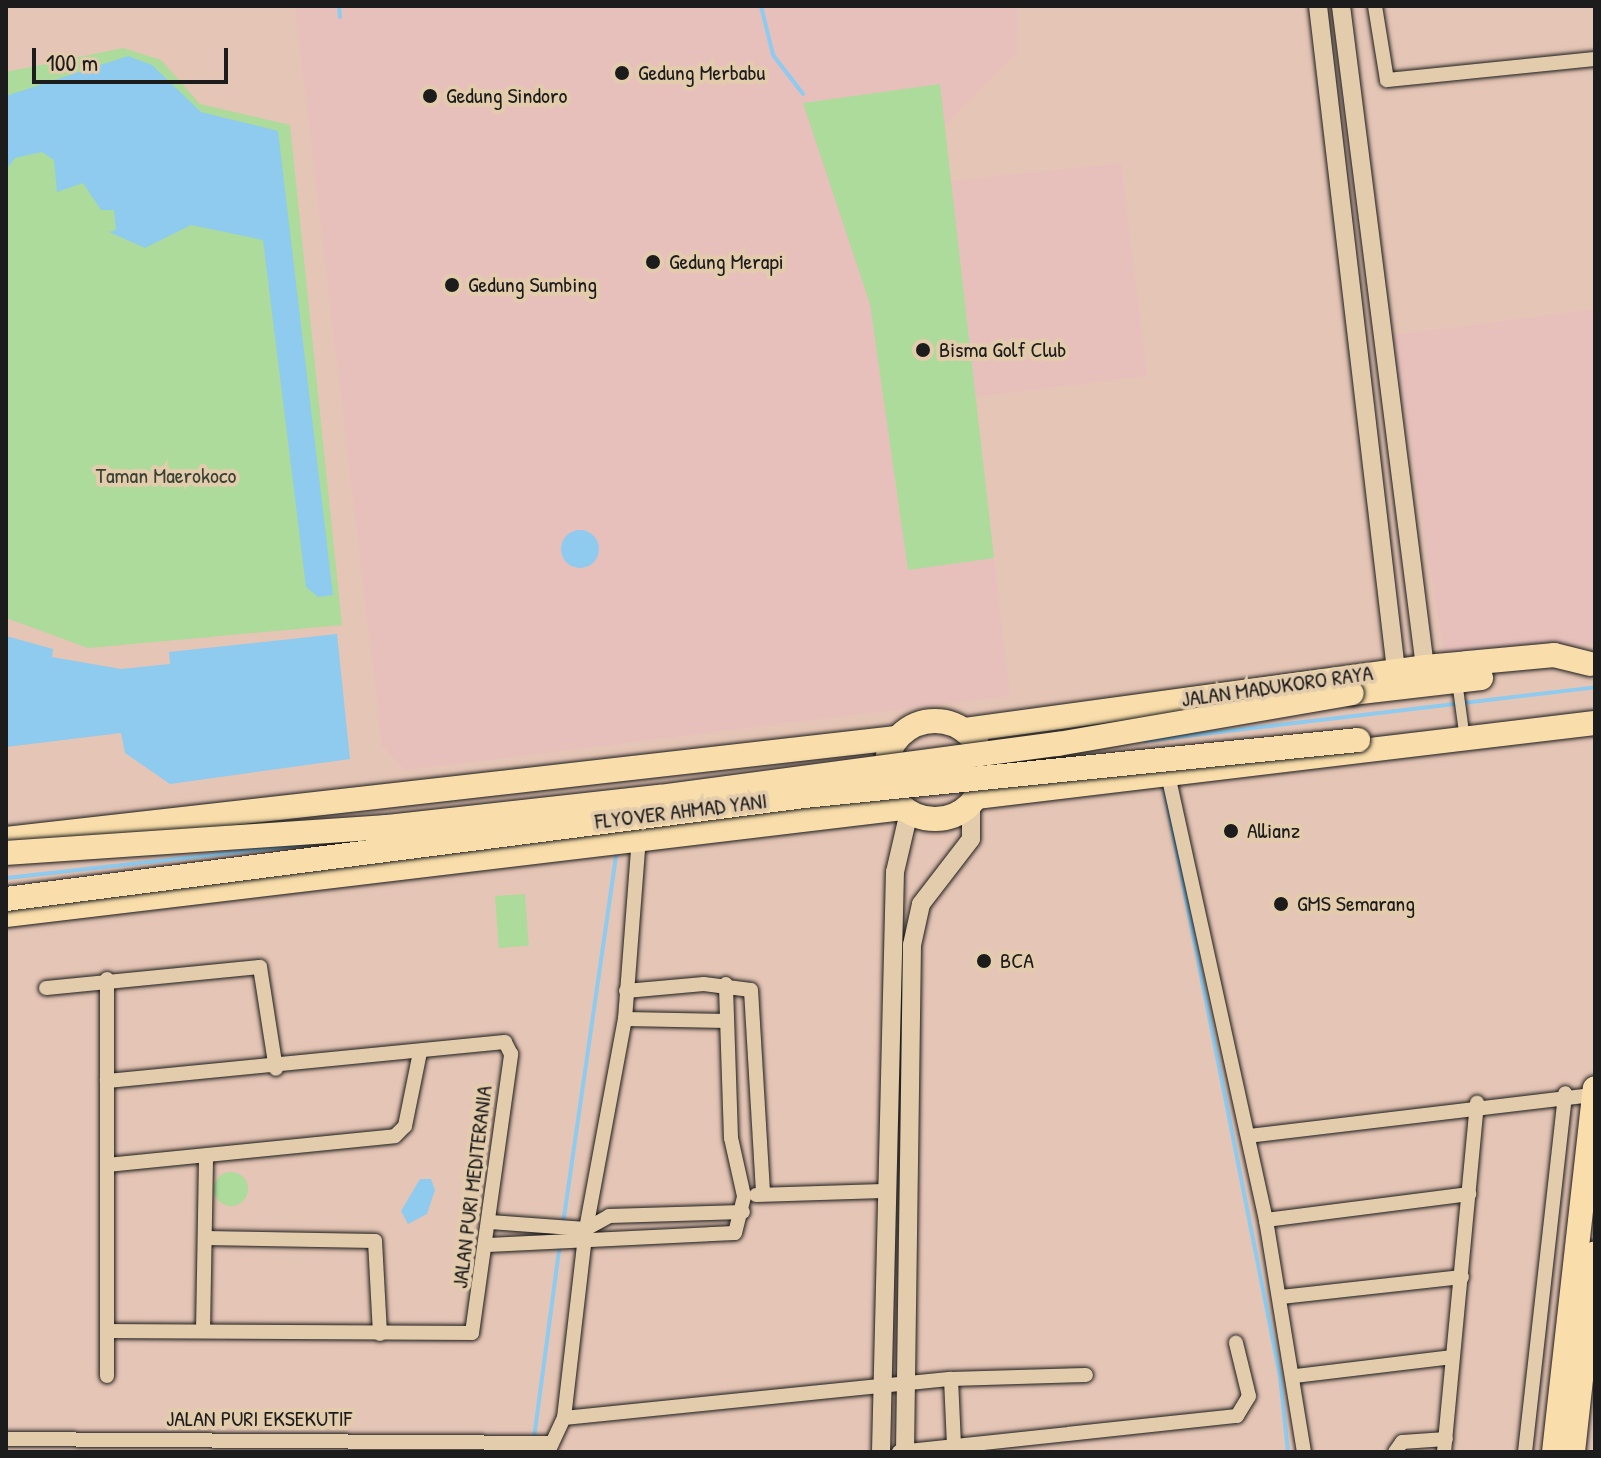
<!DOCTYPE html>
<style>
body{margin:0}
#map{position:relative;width:1601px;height:1458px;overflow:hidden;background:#e5c5b5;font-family:"Patrick Hand",sans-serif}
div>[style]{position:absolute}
.built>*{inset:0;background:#e7c0bc}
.green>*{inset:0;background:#acdb9b;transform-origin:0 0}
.round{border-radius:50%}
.water>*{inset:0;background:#8ecbef}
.stream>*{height:4px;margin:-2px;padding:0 2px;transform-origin:2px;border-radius:2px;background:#8ecbef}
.roads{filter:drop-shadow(0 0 2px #1c1c1c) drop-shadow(0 0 2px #1c1c1c)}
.pedestrian>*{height:10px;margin:-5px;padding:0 5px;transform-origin:5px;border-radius:5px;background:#e3ccac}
.minor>*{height:14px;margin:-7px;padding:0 7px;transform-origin:7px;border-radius:7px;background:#e3ccac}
.tertiary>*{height:18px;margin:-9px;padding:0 9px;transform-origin:9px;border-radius:9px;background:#e3ccac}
.trunk>*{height:24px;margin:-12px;padding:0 12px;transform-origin:12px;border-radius:12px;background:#f9deab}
.trunk>.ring{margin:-12px;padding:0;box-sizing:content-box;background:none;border:24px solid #f9deab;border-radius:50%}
.bridges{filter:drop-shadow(0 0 2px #1c1c1c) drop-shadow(0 0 2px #1c1c1c)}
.trunk-bridge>*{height:24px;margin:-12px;padding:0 12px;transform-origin:12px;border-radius:12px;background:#f9deab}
.dots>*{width:22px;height:22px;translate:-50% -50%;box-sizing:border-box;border:4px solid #e3ccac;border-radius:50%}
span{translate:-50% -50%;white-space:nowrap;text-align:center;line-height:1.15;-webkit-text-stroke:8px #e3ccac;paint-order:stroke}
.poi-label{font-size:22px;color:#1c1c1c}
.left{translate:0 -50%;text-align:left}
.park-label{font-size:22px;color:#394235}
.street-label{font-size:22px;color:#1c1c1c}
.frame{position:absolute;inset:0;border:8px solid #1c1c1c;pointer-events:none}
.scale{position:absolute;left:32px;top:48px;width:196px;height:36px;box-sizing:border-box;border:4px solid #1c1c1c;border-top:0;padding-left:10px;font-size:24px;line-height:28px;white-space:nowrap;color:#1c1c1c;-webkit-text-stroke:6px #e3ccac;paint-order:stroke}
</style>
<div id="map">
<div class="built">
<i style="clip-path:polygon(295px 6px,1018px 6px,1017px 53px,944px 127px,950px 181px,1121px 163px,1147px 376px,975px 397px,1010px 696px,405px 770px,382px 746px)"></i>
<i style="clip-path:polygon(1595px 309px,1595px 643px,1445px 660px,1393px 335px)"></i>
</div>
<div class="green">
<i style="clip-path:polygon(123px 48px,161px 60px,200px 104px,290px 125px,342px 625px,88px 648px,6px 618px,6px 72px)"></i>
<i style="clip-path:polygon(940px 84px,994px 558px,908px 570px,870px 304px,803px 103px)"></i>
<i style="left:525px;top:894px;width:52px;height:30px;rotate:86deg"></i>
<i class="round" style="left:214px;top:1172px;width:34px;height:34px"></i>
</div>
<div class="water">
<i style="clip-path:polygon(128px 56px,152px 65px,201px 112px,278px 131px,333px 595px,318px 597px,306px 587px,263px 240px,191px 225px,145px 248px,109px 232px,116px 230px,114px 210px,101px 210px,83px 183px,57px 192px,54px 160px,42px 152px,15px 158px,6px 170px,6px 96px)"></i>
<i class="round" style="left:561px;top:530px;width:38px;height:38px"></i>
<i style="clip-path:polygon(337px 634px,350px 759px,170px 784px,125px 753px,121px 733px,6px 747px,6px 636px,53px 649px,52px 657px,121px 669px,170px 664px,169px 652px)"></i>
<i style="clip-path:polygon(420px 1179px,431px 1179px,435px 1190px,427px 1214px,408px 1224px,401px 1211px)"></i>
</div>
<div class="stream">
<i style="left:339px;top:6px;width:11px;rotate:85deg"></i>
<i style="left:761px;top:6px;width:50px;rotate:76.2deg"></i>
<i style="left:773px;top:55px;width:49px;rotate:52.4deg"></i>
<i style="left:1145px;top:741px;width:453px;rotate:-6.8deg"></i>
<i style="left:1163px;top:782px;width:605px;rotate:78.86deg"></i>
<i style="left:1280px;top:1376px;width:76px;rotate:84deg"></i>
<i style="left:6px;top:878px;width:306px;rotate:-6.4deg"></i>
<i style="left:563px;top:1224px;width:379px;rotate:-81.8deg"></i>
<i style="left:534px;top:1438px;width:196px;rotate:-82.4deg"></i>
</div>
<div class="roads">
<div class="pedestrian">
<i style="left:1457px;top:681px;width:51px;rotate:82.2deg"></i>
</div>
<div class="minor">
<i style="left:1375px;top:6px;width:75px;rotate:80.8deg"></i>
<i style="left:1387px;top:80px;width:209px;rotate:-5.8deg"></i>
<i style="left:1169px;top:779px;width:452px;rotate:77.6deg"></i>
<i style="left:1266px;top:1220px;width:235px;rotate:80.7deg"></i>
<i style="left:46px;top:988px;width:215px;rotate:-5.6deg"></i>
<i style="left:260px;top:967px;width:103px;rotate:81.1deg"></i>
<i style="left:626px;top:991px;width:78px;rotate:-5.1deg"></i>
<i style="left:704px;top:984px;width:47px;rotate:7.3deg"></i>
<i style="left:751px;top:990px;width:204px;rotate:86.6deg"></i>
<i style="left:625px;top:1019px;width:102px;rotate:1.1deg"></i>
<i style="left:1248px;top:1136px;width:348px;rotate:-6.8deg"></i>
<i style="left:107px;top:1165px;width:289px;rotate:-5.7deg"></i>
<i style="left:395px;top:1136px;width:14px;rotate:-45deg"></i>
<i style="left:405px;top:1126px;width:76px;rotate:-78.5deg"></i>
<i style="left:756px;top:1195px;width:128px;rotate:-1.8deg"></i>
<i style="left:1266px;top:1220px;width:205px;rotate:-7.3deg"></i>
<i style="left:490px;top:1222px;width:96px;rotate:4.2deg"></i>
<i style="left:586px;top:1229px;width:26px;rotate:-29deg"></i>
<i style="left:609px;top:1216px;width:134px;rotate:-1.7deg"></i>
<i style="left:205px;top:1238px;width:170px;rotate:1deg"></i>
<i style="left:375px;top:1241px;width:93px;rotate:86.9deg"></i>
<i style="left:488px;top:1245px;width:247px;rotate:-2.8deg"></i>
<i style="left:735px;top:1233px;width:38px;rotate:-76deg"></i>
<i style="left:744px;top:1196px;width:59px;rotate:-102.6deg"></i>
<i style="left:731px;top:1138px;width:154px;rotate:-91.9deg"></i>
<i style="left:1281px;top:1297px;width:182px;rotate:-6.3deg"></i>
<i style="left:107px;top:1331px;width:365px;rotate:0.3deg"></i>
<i style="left:472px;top:1333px;width:282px;rotate:-82deg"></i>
<i style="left:511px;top:1054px;width:13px;rotate:-117deg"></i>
<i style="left:505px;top:1042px;width:400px;rotate:174.4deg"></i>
<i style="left:203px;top:1331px;width:171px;rotate:-89deg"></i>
<i style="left:107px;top:1376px;width:397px;rotate:-90deg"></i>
<i style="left:1295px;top:1376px;width:158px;rotate:-6.9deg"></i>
<i style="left:951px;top:1379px;width:67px;rotate:87.4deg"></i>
<i style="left:564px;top:1418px;width:389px;rotate:-5.8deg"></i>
<i style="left:951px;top:1379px;width:135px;rotate:-1.7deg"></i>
<i style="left:6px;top:1439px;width:544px;rotate:0.42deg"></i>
<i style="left:548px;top:1452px;width:38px;rotate:-65deg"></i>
<i style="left:564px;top:1418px;width:190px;rotate:-83.4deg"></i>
<i style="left:586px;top:1229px;width:214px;rotate:-79.5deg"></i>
<i style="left:625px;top:1019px;width:183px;rotate:-85.6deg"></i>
<i style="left:899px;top:1452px;width:340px;rotate:-6.1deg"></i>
<i style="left:1237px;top:1416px;width:23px;rotate:-59deg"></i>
<i style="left:1249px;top:1396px;width:55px;rotate:-103.8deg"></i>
<i style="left:1395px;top:1452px;width:12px;rotate:-55deg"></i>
<i style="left:1402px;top:1442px;width:44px;rotate:-3.9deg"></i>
<i style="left:1444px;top:1452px;width:351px;rotate:-84.6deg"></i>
<i style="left:1525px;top:1452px;width:361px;rotate:-83.6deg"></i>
</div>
<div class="tertiary">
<i style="left:1318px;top:6px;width:669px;rotate:83.3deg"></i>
<i style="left:1341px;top:6px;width:666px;rotate:82.76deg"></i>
<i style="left:881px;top:1452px;width:580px;rotate:-88.62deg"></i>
<i style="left:895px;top:872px;width:62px;rotate:-76.9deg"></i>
<i style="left:905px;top:1452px;width:507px;rotate:-89.21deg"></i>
<i style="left:912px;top:945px;width:42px;rotate:-77.6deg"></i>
<i style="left:921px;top:904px;width:82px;rotate:-52.4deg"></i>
<i style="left:971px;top:839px;width:35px;rotate:-90deg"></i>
</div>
<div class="trunk">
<i style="left:1352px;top:693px;width:130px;rotate:-6.6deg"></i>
<i class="ring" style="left:886px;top:721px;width:74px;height:74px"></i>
<i style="left:965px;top:730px;width:464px;rotate:-7.8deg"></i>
<i style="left:1425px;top:667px;width:130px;rotate:-5.3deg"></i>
<i style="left:1554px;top:655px;width:37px;rotate:14deg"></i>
<i style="left:976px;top:797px;width:623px;rotate:-6.82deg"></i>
<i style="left:6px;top:839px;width:896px;rotate:-6.47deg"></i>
<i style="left:6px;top:915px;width:903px;rotate:-6.8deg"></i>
<i style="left:1554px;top:1452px;width:366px;rotate:-83.6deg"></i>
<i style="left:1573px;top:1452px;width:200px;rotate:-83.7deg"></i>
</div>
</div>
<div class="bridges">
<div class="trunk-bridge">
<i style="left:6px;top:853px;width:381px;rotate:-3.9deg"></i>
<i style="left:386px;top:827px;width:275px;rotate:-6.3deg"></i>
<i style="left:659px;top:797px;width:403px;rotate:-7.6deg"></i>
<i style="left:1058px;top:744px;width:298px;rotate:-9.8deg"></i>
<i style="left:6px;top:899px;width:806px;rotate:-7.35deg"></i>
<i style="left:805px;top:796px;width:556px;rotate:-5.78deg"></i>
</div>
</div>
<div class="dots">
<i style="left:622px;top:73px;background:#1c1c1c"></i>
<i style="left:430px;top:96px;background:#1c1c1c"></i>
<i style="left:653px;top:262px;background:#1c1c1c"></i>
<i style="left:452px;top:285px;background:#1c1c1c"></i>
<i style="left:923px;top:350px;background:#1c1c1c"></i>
<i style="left:1231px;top:831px;background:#1c1c1c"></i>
<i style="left:1281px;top:904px;background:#1c1c1c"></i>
<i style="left:984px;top:961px;background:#1c1c1c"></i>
</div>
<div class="poi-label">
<span class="left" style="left:638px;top:73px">Gedung Merbabu</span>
<span class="left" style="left:446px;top:96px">Gedung Sindoro</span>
<span class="left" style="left:669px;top:262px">Gedung Merapi</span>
<span class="left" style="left:468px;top:285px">Gedung Sumbing</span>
<span class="left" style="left:939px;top:350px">Bisma Golf Club</span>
<span class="left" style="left:1247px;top:831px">Allianz</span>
<span class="left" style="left:1297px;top:904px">GMS Semarang</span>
<span class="left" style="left:1000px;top:961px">BCA</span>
</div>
<div class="park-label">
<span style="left:166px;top:476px">Taman Maerokoco</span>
</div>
<div class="street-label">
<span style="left:1277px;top:686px;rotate:-8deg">JALAN MADUKORO RAYA</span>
<span style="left:681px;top:811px;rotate:-7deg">FLYOVER AHMAD YANI</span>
<span style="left:472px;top:1187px;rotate:-83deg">JALAN PURI MEDITERANIA</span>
<span style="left:259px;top:1419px">JALAN PURI EKSEKUTIF</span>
</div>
<div class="frame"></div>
<div class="scale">100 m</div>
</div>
